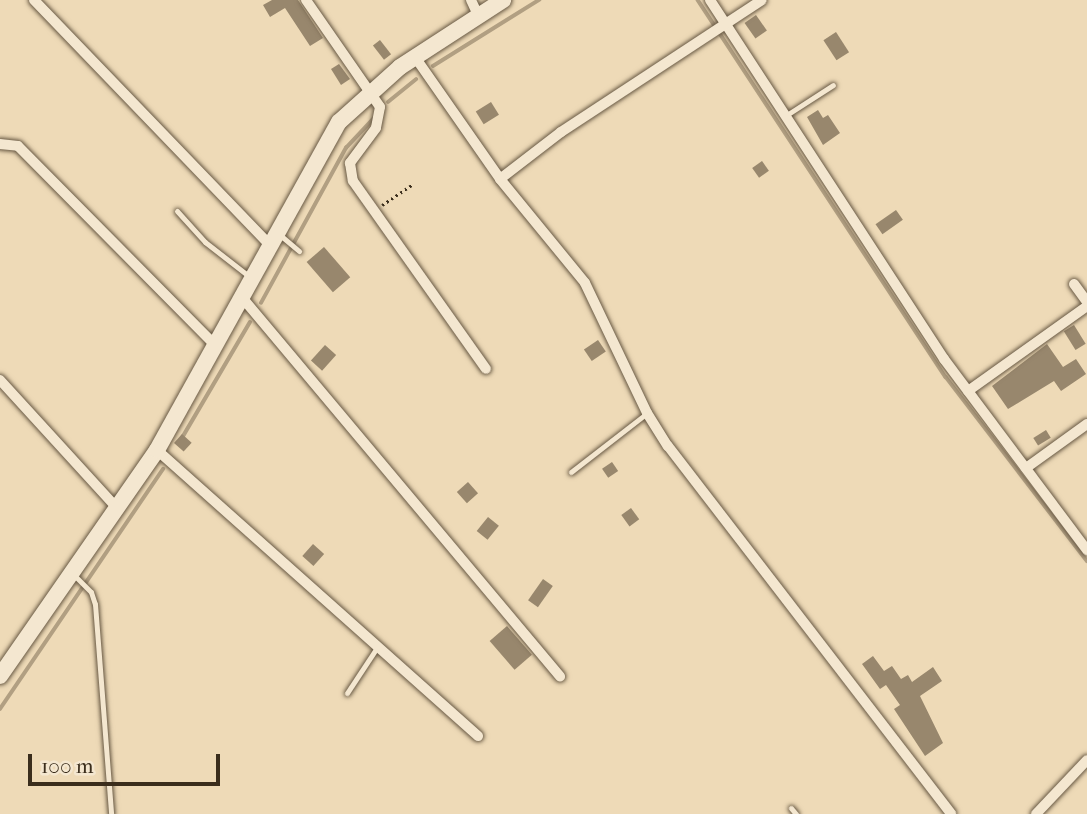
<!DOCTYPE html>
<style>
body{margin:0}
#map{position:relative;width:1087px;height:814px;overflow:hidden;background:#eedab7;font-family:"IM FELL French Canon",serif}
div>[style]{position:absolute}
.stream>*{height:3.5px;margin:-1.75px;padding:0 1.75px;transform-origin:1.75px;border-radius:1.75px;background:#b19f82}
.building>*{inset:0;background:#98876d;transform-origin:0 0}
.path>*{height:2.5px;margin-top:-1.25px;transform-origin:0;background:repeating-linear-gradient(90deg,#3a2d1c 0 2px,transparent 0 5.5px)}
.roads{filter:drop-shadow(0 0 2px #675843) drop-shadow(0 0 2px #675843)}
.lane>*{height:5px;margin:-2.5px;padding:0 2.5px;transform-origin:2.5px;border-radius:2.5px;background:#f4e7d0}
.street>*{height:10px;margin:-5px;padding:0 5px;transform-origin:5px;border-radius:5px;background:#f4e7d0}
.secondary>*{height:16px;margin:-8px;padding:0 8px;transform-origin:8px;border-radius:8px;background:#f4e7d0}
span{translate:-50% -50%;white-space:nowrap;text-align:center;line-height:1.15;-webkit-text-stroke:5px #f4e7d0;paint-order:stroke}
.scale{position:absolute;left:28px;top:754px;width:192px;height:32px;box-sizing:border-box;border:4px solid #3a2d1c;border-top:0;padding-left:9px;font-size:21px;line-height:24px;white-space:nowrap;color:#3a2d1c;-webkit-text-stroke:5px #f4e7d0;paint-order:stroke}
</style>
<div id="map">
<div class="stream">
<i style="left:698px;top:0;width:451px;rotate:56.7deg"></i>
<i style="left:946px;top:377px;width:232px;rotate:52.5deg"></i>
<i style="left:433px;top:66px;width:125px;rotate:-31.9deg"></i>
<i style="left:388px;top:102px;width:36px;rotate:-39deg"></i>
<i style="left:261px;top:303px;width:177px;rotate:-61.3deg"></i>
<i style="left:346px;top:148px;width:40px;rotate:-47deg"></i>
<i style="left:182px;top:438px;width:134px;rotate:-59.6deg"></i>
<i style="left:0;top:709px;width:290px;rotate:-55.8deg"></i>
</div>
<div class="building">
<i style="clip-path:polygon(272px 0,298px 0,323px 38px,310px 46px,285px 8px,270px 17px,263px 5px)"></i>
<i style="left:756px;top:15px;width:19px;height:14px;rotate:55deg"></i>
<i style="left:836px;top:32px;width:24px;height:15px;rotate:57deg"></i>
<i style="left:380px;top:40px;width:18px;height:9px;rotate:52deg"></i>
<i style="clip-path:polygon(339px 64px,350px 79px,341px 85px,331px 69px)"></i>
<i style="left:491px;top:102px;width:15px;height:18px;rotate:58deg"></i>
<i style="clip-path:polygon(818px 110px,823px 118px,828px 115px,840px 133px,823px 145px,807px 117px)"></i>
<i style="left:762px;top:161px;width:12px;height:12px;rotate:55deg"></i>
<i style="left:896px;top:210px;width:12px;height:25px;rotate:55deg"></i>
<i style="left:324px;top:247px;width:40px;height:23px;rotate:49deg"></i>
<i style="left:1074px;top:325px;width:22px;height:12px;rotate:58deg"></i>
<i style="left:598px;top:340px;width:14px;height:17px;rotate:56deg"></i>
<i style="clip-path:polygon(1047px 344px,1063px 367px,1076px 359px,1086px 374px,1061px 391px,1054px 381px,1008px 409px,992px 386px)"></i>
<i style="left:325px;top:345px;width:15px;height:21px;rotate:42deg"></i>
<i style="left:1046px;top:430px;width:9px;height:15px;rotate:58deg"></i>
<i style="left:182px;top:434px;width:13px;height:12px;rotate:42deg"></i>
<i style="left:612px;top:462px;width:11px;height:12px;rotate:56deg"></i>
<i style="left:468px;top:482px;width:15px;height:15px;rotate:48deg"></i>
<i style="left:631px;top:508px;width:14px;height:12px;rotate:54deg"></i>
<i style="left:488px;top:517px;width:14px;height:18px;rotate:39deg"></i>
<i style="left:313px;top:544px;width:15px;height:16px;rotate:42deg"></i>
<i style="left:543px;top:579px;width:12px;height:26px;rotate:35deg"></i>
<i style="left:507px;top:626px;width:38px;height:23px;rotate:49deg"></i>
<i style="clip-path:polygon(873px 656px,884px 671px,892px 666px,901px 679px,908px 675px,912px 682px,933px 667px,942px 681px,920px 696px,943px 743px,925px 756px,894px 709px,900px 705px,886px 685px,880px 689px,862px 664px)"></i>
</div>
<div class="path">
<i style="left:382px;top:205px;width:37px;rotate:-34deg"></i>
</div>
<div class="roads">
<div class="lane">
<i style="left:785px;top:116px;width:57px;rotate:-32.9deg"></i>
<i style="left:177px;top:211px;width:42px;rotate:47.9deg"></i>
<i style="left:205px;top:242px;width:57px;rotate:37.9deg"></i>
<i style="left:280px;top:235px;width:25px;rotate:40deg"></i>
<i style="left:571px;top:472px;width:96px;rotate:-37.8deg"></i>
<i style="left:74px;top:575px;width:24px;rotate:45deg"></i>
<i style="left:91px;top:592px;width:13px;rotate:72deg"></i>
<i style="left:95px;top:604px;width:211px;rotate:85.6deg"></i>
<i style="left:347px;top:693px;width:56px;rotate:-56.6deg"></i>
<i style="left:791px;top:808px;width:8px;rotate:50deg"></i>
</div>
<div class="street">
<i style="left:34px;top:0;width:337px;rotate:46.1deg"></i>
<i style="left:306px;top:0;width:130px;rotate:55.3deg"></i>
<i style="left:380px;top:107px;width:21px;rotate:101deg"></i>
<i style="left:376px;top:128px;width:44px;rotate:126.6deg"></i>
<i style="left:350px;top:163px;width:18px;rotate:81deg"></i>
<i style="left:353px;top:181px;width:230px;rotate:54.7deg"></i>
<i style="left:471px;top:0;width:17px;rotate:65deg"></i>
<i style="left:710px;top:0;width:429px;rotate:56.9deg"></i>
<i style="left:944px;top:359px;width:239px;rotate:53.2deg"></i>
<i style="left:415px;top:57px;width:149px;rotate:55.1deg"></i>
<i style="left:500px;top:179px;width:134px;rotate:50.7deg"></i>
<i style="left:585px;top:283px;width:144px;rotate:64.5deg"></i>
<i style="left:647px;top:413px;width:39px;rotate:58deg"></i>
<i style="left:668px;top:446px;width:464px;rotate:52.4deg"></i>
<i style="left:0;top:144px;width:18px;rotate:6deg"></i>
<i style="left:18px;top:146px;width:280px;rotate:45.3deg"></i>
<i style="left:500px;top:179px;width:77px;rotate:-37.6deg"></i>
<i style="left:561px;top:132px;width:240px;rotate:-33.3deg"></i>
<i style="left:1074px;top:284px;width:22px;rotate:54deg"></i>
<i style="left:240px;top:295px;width:498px;rotate:50deg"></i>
<i style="left:0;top:380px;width:173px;rotate:47.6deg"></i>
<i style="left:968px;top:391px;width:146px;rotate:-35.5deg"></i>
<i style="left:157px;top:450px;width:430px;rotate:41.7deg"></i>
<i style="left:1026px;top:468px;width:75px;rotate:-35.8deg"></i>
<i style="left:1036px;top:814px;width:74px;rotate:-46.6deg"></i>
</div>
<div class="secondary">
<i style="left:0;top:676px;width:275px;rotate:-55.2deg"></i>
<i style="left:157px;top:450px;width:375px;rotate:-61deg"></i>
<i style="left:339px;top:122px;width:82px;rotate:-42deg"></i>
<i style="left:400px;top:67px;width:123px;rotate:-33deg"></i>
</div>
</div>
<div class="scale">100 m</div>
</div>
